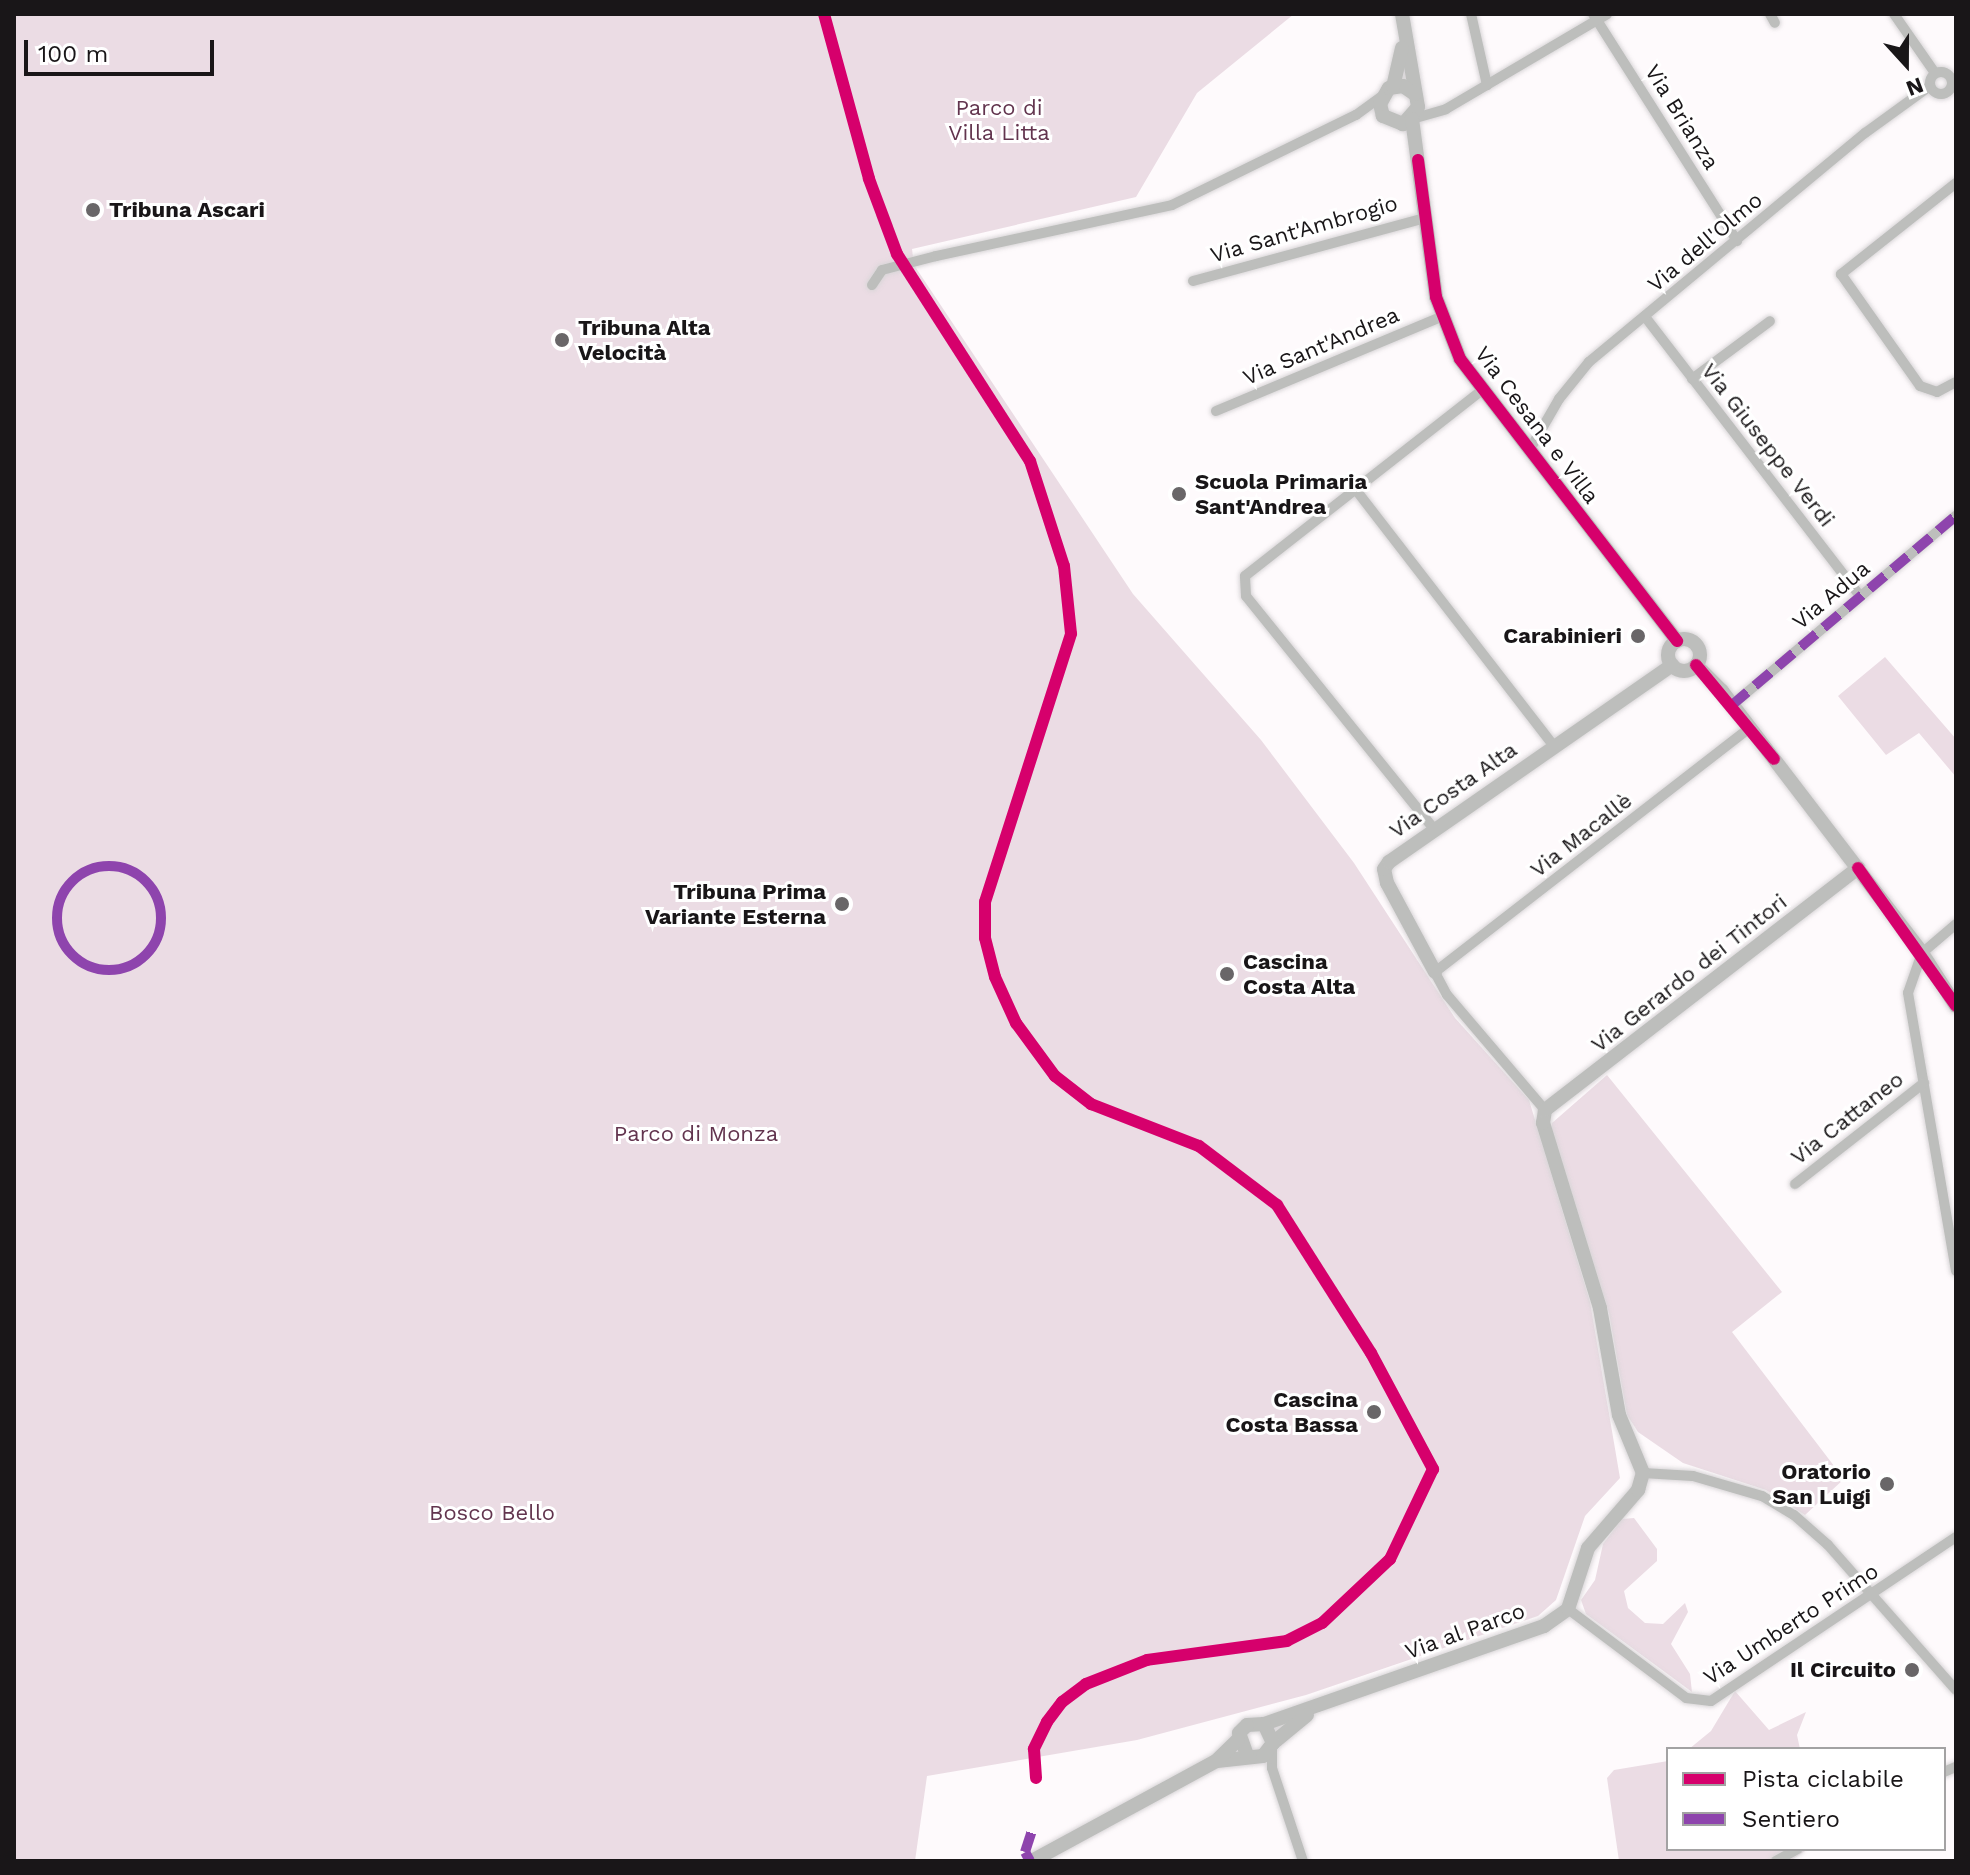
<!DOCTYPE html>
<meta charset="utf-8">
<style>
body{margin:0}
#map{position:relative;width:1970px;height:1875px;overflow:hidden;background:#fefafc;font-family:"Work Sans",sans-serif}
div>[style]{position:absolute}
.green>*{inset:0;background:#ebdce4}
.roads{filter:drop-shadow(0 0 2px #d9d6d8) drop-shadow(0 0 2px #d9d6d8)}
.street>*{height:10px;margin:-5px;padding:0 5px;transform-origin:5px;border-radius:5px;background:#bdbebc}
.street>.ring{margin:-5px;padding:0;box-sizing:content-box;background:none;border:10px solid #bdbebc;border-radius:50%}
.secondary>*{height:14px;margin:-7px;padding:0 7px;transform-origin:7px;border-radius:7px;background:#bdbebc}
.secondary>.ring{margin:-7px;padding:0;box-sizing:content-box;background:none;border:14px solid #bdbebc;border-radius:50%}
.quiet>*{height:10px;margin-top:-5px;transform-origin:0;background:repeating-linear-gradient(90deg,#8e44ad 0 20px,transparent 0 30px)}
.quiet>.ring{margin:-5px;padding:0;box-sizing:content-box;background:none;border:10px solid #8e44ad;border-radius:50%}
.cycleway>*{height:12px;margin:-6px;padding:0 6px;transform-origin:6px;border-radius:6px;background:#d6006c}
.dots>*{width:22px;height:22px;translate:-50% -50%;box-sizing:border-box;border:4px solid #fff;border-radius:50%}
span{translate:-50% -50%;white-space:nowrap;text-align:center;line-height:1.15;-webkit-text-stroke:6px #fff;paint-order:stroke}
.park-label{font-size:22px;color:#62344e}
.street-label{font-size:22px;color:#191618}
.poi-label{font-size:22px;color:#191618;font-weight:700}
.left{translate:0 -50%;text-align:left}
.right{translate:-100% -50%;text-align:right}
.frame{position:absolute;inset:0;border:16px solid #191618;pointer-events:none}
.legend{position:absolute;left:1666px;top:1747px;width:280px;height:104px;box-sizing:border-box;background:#fff;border:2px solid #a3a2a3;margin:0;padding:10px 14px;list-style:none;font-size:24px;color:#191618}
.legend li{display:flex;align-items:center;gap:16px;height:40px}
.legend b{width:40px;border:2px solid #a3a2a3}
.north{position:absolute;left:1866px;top:24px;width:80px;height:80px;-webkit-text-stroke:6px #fff;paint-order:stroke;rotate:159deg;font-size:22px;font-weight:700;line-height:32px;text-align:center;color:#191618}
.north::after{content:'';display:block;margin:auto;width:28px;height:36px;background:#191618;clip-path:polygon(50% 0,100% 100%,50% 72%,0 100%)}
.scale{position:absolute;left:24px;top:40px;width:190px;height:36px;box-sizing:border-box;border:4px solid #191618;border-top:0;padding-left:10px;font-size:24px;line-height:28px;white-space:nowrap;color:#191618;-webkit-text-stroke:6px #fff;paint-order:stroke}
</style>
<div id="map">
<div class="green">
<i style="clip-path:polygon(14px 14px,1294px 14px,1197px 93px,1136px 197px,912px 249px,914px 265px,1133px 594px,1261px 740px,1354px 863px,1455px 1018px,1529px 1100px,1590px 1302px,1620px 1478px,1585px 1516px,1556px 1600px,1538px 1616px,1306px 1695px,1137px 1740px,927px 1776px,915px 1861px,14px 1861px)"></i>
<i style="clip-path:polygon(1885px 657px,1956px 739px,1956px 777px,1919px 733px,1886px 755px,1838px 696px)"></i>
<i style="clip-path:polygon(1607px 1075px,1782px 1292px,1732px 1332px,1844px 1479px,1805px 1515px,1766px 1490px,1683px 1463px,1638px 1432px,1627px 1415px,1609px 1313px,1551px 1130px,1552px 1123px)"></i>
<i style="clip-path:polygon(1634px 1518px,1657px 1549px,1657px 1561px,1624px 1591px,1628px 1608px,1645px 1623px,1663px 1624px,1685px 1603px,1688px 1612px,1671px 1644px,1690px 1674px,1692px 1692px,1586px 1614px,1581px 1600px,1595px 1580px,1603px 1544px,1622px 1519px)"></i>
<i style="clip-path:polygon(1735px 1691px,1769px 1730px,1806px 1712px,1797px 1735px,1800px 1749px,1689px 1749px,1711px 1731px)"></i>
<i style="clip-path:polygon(1668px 1761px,1668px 1849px,1808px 1849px,1790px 1861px,1619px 1861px,1607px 1778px,1614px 1770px)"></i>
</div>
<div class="roads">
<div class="street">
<i style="left:1471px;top:14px;width:73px;rotate:77.3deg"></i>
<i style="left:1593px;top:14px;width:269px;rotate:57.6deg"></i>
<i style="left:1770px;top:14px;width:10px;rotate:61deg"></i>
<i style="left:1894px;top:14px;width:72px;rotate:55.2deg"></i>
<i class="ring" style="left:1930px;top:72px;width:12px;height:12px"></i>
<i style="left:1412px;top:119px;width:35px;rotate:-16deg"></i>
<i style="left:1446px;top:109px;width:187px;rotate:-30.5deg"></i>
<i style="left:1956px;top:183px;width:147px;rotate:141.6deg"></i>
<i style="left:1841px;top:274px;width:137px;rotate:54.8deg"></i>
<i style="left:1920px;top:386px;width:18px;rotate:19deg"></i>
<i style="left:1937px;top:392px;width:21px;rotate:-28deg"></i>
<i style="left:1193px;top:281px;width:240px;rotate:-15.2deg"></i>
<i style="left:872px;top:285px;width:18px;rotate:-56deg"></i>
<i style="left:882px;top:270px;width:56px;rotate:-14.5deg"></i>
<i style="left:936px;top:256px;width:241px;rotate:-12.2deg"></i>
<i style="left:1172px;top:205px;width:205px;rotate:-26.1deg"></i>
<i style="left:1356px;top:115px;width:31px;rotate:-36deg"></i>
<i style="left:1646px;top:318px;width:351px;rotate:52.4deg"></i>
<i style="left:1692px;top:379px;width:97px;rotate:-36.6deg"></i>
<i style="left:1216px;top:411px;width:244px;rotate:-22.7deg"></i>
<i style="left:1529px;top:451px;width:60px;rotate:-60deg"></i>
<i style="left:1559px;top:399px;width:48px;rotate:-51deg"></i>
<i style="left:1589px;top:362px;width:359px;rotate:-39.7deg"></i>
<i style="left:1865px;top:133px;width:80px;rotate:-35.9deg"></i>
<i style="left:1356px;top:490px;width:324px;rotate:52.3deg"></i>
<i style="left:1732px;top:705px;width:293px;rotate:-40.2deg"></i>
<i style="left:1434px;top:829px;width:299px;rotate:-128.9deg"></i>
<i style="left:1246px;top:596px;width:20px;rotate:-93deg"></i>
<i style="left:1245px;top:576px;width:300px;rotate:-38.1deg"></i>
<i style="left:1956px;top:924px;width:45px;rotate:139.5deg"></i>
<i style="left:1922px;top:953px;width:42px;rotate:109.3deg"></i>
<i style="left:1908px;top:993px;width:282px;rotate:80.2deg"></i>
<i style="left:1545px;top:1110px;width:151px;rotate:-130.4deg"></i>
<i style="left:1447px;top:995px;width:26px;rotate:-118deg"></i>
<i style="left:1435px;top:972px;width:398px;rotate:-37.8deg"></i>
<i style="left:1795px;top:1184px;width:164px;rotate:-38.1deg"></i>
<i style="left:1643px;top:1473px;width:50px;rotate:3.4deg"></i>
<i style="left:1693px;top:1476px;width:72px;rotate:16.2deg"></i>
<i style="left:1762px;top:1496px;width:37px;rotate:31deg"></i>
<i style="left:1794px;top:1515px;width:45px;rotate:41.4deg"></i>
<i style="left:1828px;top:1545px;width:193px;rotate:48.6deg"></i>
<i style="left:1568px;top:1609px;width:148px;rotate:37deg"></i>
<i style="left:1686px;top:1698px;width:25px;rotate:7deg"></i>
<i style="left:1711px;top:1701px;width:295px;rotate:-33.8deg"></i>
<i style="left:1272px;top:1748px;width:20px;rotate:90deg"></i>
<i style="left:1272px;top:1768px;width:98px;rotate:71.6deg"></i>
<i style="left:1944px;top:1772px;width:13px;rotate:-23deg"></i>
<i style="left:1776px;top:1861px;width:25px;rotate:-29deg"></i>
</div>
<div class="secondary">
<i style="left:1402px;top:14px;width:94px;rotate:80.2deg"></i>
<i style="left:1418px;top:107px;width:23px;rotate:131deg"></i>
<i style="left:1403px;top:124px;width:22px;rotate:-158deg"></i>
<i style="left:1383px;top:116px;width:12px;rotate:-104deg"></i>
<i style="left:1380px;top:104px;width:18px;rotate:-61deg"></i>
<i style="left:1389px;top:88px;width:14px;rotate:-8deg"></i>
<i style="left:1403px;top:86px;width:14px;rotate:34deg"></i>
<i style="left:1393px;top:87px;width:40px;rotate:-77deg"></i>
<i style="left:1412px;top:119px;width:180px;rotate:82.3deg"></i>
<i style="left:1436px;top:297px;width:66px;rotate:68.8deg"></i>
<i style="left:1460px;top:359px;width:356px;rotate:52.4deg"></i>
<i class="ring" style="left:1668px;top:639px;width:18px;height:18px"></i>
<i style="left:1696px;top:665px;width:37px;rotate:45deg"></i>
<i style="left:1722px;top:691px;width:330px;rotate:52.6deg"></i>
<i style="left:1922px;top:953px;width:63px;rotate:57.3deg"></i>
<i style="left:1435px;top:972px;width:101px;rotate:-118.3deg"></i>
<i style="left:1387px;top:883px;width:14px;rotate:-102deg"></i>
<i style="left:1384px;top:869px;width:9px;rotate:-54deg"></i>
<i style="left:1389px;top:862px;width:345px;rotate:-34.8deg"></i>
<i style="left:1264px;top:1724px;width:297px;rotate:-19.3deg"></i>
<i style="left:1544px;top:1626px;width:29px;rotate:-35deg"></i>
<i style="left:1568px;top:1609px;width:64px;rotate:-71.8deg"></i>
<i style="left:1588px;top:1548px;width:77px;rotate:-49.2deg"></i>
<i style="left:1638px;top:1490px;width:18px;rotate:-74deg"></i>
<i style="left:1643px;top:1473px;width:63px;rotate:-112.5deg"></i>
<i style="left:1619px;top:1415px;width:109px;rotate:-100.1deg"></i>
<i style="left:1600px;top:1308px;width:194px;rotate:-107.1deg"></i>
<i style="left:1543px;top:1123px;width:13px;rotate:-81deg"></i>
<i style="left:1545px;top:1110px;width:396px;rotate:-37.7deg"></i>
<i style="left:1273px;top:1743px;width:44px;rotate:-39.5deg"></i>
<i style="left:1217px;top:1761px;width:46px;rotate:-6.2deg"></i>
<i style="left:1263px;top:1756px;width:16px;rotate:-52deg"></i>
<i style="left:1273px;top:1743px;width:21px;rotate:-115deg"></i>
<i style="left:1264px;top:1724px;width:17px;rotate:177deg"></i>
<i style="left:1247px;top:1725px;width:11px;rotate:135deg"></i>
<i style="left:1239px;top:1733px;width:23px;rotate:70deg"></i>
<i style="left:1032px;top:1861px;width:209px;rotate:-28.5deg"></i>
<i style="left:1216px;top:1761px;width:30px;rotate:-44deg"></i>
</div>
</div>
<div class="quiet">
<i style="left:1732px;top:705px;width:293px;rotate:-40.2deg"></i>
<i class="ring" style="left:57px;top:866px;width:94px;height:94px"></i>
<i style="left:1030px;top:1861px;width:10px;rotate:-119deg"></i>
<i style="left:1025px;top:1852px;width:25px;rotate:-72deg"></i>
</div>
<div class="cycleway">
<i style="left:824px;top:14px;width:171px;rotate:74.7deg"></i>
<i style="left:869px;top:179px;width:80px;rotate:69.5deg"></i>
<i style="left:897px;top:254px;width:246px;rotate:57.3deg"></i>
<i style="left:1030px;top:461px;width:110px;rotate:72.1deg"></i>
<i style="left:1064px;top:566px;width:68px;rotate:84.1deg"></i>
<i style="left:1071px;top:634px;width:281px;rotate:107.8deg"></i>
<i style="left:985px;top:902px;width:36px;rotate:90deg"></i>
<i style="left:985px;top:938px;width:40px;rotate:75.6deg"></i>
<i style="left:995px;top:977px;width:51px;rotate:65.5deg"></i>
<i style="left:1016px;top:1023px;width:66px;rotate:53.7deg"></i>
<i style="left:1055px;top:1076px;width:46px;rotate:37.9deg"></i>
<i style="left:1091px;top:1104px;width:116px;rotate:21.3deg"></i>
<i style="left:1199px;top:1146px;width:98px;rotate:37.1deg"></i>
<i style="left:1277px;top:1205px;width:175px;rotate:57.6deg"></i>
<i style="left:1371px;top:1353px;width:132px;rotate:61.9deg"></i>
<i style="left:1433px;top:1469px;width:100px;rotate:115.5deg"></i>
<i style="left:1390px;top:1559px;width:93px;rotate:136.7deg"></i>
<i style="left:1322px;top:1623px;width:39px;rotate:153deg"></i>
<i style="left:1287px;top:1641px;width:141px;rotate:172.3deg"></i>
<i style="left:1147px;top:1660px;width:66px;rotate:158.5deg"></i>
<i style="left:1086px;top:1684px;width:30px;rotate:143deg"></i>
<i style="left:1062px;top:1702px;width:25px;rotate:127deg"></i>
<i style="left:1047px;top:1722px;width:30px;rotate:116deg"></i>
<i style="left:1034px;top:1749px;width:29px;rotate:86deg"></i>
<i style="left:1418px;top:160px;width:138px;rotate:82.5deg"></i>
<i style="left:1436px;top:297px;width:66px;rotate:68.8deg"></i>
<i style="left:1460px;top:359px;width:356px;rotate:52.4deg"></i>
<i style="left:1696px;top:665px;width:122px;rotate:50.3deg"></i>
<i style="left:1858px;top:868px;width:169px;rotate:54.6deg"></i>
</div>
<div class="dots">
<i style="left:93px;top:210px;background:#696668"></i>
<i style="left:562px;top:340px;background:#696668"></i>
<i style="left:1179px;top:494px;background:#696668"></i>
<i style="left:1638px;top:636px;background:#696668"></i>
<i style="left:842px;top:904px;background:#696668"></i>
<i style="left:1227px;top:974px;background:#696668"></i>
<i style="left:1374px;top:1412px;background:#696668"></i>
<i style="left:1887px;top:1484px;background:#696668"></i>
<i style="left:1912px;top:1670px;background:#696668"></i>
</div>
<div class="park-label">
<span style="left:999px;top:120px">Parco di<br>Villa Litta</span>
<span style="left:696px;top:1134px">Parco di Monza</span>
<span style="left:492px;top:1513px">Bosco Bello</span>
</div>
<div class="street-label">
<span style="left:1682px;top:117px;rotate:58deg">Via Brianza</span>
<span style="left:1304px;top:229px;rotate:-16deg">Via Sant'Ambrogio</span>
<span style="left:1705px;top:242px;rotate:-40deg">Via dell'Olmo</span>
<span style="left:1321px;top:346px;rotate:-23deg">Via Sant'Andrea</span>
<span style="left:1537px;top:425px;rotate:53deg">Via Cesana e Villa</span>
<span style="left:1768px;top:445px;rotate:52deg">Via Giuseppe Verdi</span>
<span style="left:1831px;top:595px;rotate:-40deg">Via Adua</span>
<span style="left:1453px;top:790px;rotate:-35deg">Via Costa Alta</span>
<span style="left:1581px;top:835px;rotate:-38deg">Via Macallè</span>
<span style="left:1689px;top:973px;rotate:-38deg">Via Gerardo dei Tintori</span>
<span style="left:1847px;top:1118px;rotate:-38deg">Via Cattaneo</span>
<span style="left:1791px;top:1624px;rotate:-33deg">Via Umberto Primo</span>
<span style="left:1465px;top:1631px;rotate:-20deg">Via al Parco</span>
</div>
<div class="poi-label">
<span class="left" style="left:109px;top:210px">Tribuna Ascari</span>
<span class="left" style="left:578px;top:340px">Tribuna Alta<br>Velocità</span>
<span class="left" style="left:1195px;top:494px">Scuola Primaria<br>Sant'Andrea</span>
<span class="right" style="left:1622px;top:636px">Carabinieri</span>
<span class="right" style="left:826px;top:904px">Tribuna Prima<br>Variante Esterna</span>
<span class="left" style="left:1243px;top:974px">Cascina<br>Costa Alta</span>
<span class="right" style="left:1358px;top:1412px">Cascina<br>Costa Bassa</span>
<span class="right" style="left:1871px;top:1484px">Oratorio<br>San Luigi</span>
<span class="right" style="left:1896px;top:1670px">Il Circuito</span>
</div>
<div class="frame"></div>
<ul class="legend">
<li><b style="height:10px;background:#d6006c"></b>Pista ciclabile</li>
<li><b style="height:10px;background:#8e44ad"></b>Sentiero</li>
</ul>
<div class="north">N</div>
<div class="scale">100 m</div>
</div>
